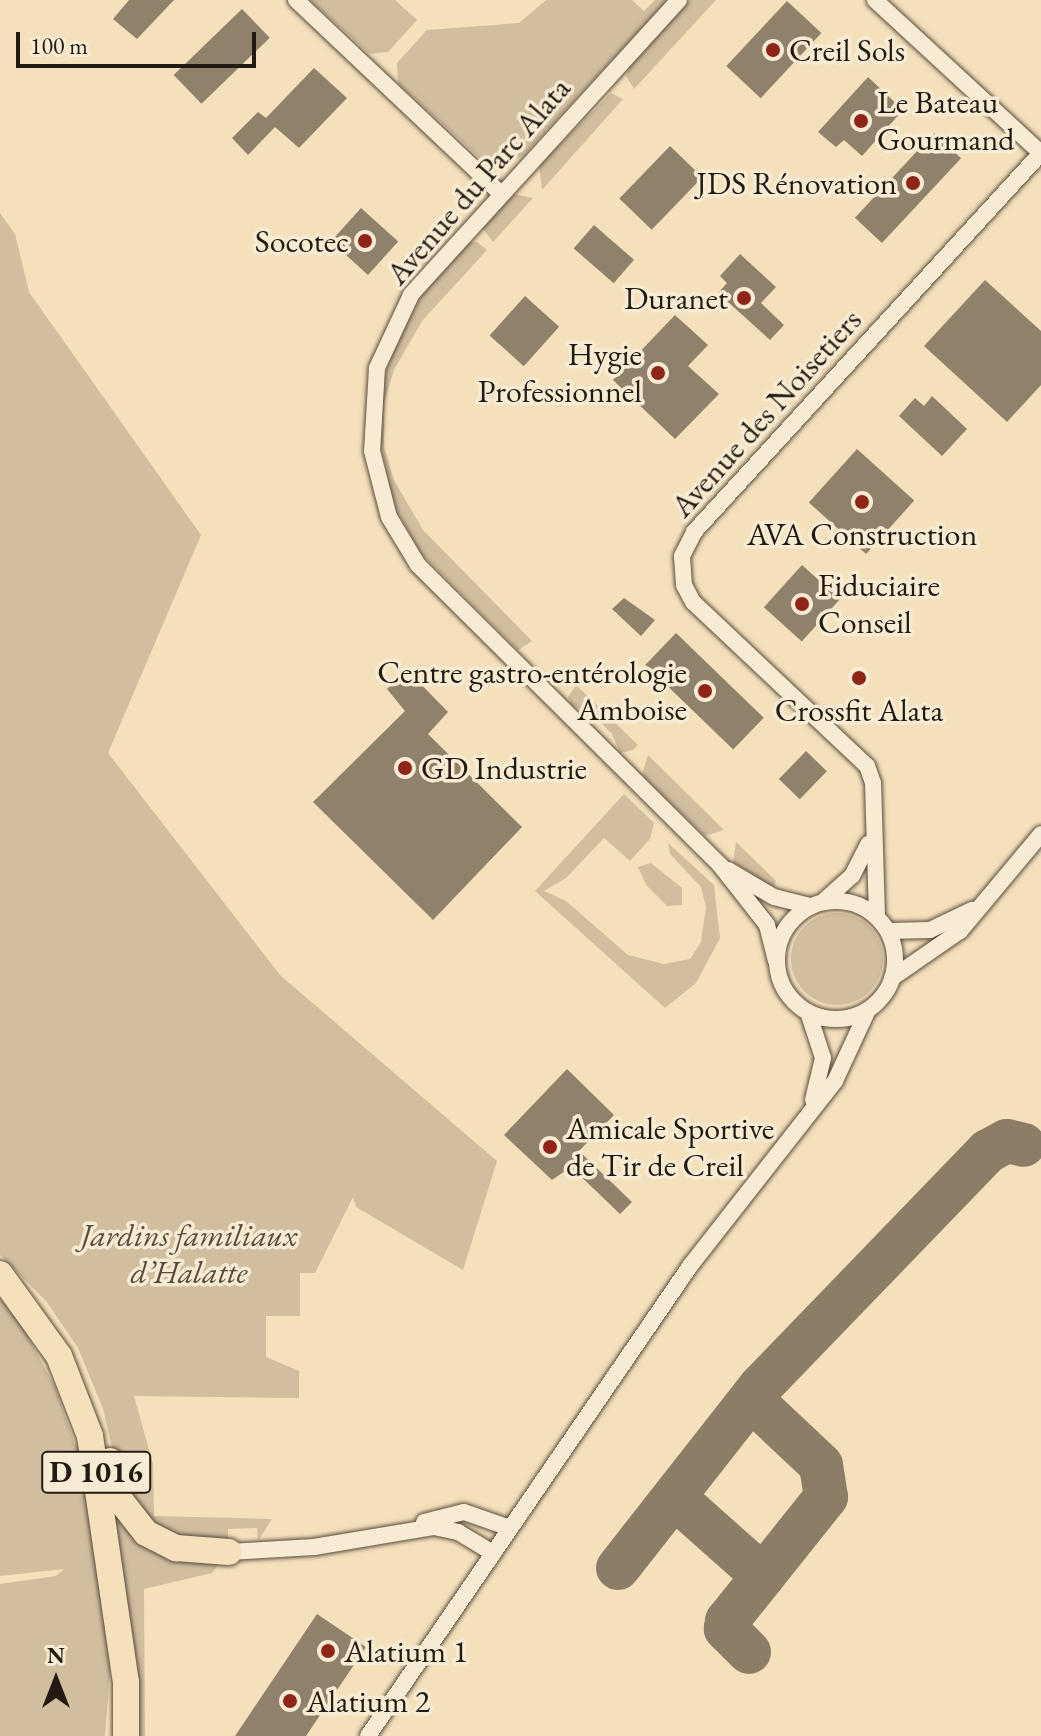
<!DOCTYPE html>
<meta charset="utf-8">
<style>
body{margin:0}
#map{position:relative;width:1041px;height:1736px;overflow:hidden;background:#f5e0bc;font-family:"EB Garamond",serif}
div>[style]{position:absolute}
.green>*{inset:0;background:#d1be9f}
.round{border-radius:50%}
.taxiway>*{height:44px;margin:-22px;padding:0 22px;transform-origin:22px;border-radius:22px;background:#8c7d66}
.building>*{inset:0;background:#90816a;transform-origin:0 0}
.roads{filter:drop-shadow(0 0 2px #584c3c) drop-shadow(0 0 2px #584c3c)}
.minor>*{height:16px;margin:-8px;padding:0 8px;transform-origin:8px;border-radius:8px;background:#f8ebd3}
.minor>.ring{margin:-8px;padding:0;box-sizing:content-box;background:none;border:16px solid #f8ebd3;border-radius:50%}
.trunk>*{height:26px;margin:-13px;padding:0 13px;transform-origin:13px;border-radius:13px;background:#f5e0bc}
.dots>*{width:22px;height:22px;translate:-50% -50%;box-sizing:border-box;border:4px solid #f8ebd3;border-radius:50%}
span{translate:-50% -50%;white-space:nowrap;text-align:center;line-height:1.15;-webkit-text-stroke:7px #f8ebd3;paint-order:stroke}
.shield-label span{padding:2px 6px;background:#f8ebd3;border:2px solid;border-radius:6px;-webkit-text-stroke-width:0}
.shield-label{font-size:30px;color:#231a11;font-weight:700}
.poi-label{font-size:32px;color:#231a11}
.left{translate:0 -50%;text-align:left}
.right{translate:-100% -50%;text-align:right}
.street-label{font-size:32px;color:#231a11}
.park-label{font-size:32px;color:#574b3c;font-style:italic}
.north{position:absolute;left:16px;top:1640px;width:80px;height:80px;-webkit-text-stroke:6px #f8ebd3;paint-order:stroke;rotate:0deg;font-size:22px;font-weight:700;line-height:32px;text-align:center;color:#231a11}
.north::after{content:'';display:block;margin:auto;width:28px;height:36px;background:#231a11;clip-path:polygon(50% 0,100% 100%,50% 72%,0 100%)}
.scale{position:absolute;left:16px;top:32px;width:240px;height:36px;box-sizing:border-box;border:4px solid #231a11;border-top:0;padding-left:10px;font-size:24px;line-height:28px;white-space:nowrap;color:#231a11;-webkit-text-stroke:6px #f8ebd3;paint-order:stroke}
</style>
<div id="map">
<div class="green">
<i style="clip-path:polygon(310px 0,395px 0,417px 20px,388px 52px,370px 54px)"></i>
<i style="clip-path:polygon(546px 0,632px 0,644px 11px,655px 0,667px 0,523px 156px,503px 165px,482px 160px,398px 83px,397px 63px,427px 30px,519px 23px)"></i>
<i style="clip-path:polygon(690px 0,716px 0,634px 89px,626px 76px,630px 66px)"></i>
<i style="clip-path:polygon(611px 93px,623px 99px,542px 190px,539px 166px)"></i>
<i style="clip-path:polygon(514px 194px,533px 198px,493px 242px,482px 227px)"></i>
<i style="clip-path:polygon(0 213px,15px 234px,29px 292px,201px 535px,108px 753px,280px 975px,497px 1161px,463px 1270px,356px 1207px,353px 1197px,315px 1273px,300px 1273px,300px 1316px,266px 1316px,266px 1357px,299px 1371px,299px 1398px,134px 1396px,153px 1464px,154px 1516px,272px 1519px,258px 1541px,257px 1528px,228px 1529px,228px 1544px,159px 1531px,120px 1481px,103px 1409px,78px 1348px,46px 1301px,0 1255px)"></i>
<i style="clip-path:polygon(477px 242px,487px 250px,422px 321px,394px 370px,384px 403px,384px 447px,394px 480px,423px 530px,532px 641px,518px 650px,420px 552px,395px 507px,380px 442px,384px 380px,393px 348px,423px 293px,467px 243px)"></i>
<i style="clip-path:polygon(576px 685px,638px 745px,633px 750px,620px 753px,612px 734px,589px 711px,572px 706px,568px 697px)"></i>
<i style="clip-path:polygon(648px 755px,724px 830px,705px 836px,642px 775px)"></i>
<i style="clip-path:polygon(624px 794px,654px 823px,650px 839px,630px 861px,604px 838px,566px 878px,544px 891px,566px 901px,628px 955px,664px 964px,690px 959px,701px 942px,706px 907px,701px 887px,670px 854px,668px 843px,714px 885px,720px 938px,696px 983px,665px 1008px,535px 891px)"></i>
<i style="clip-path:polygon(736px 842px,776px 881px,773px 889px,733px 862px)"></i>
<i style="clip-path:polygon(651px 863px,682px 888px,682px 905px,667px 906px,646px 885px,638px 867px)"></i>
<i class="round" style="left:791px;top:913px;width:92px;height:92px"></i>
<i style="clip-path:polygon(0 1299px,21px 1323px,55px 1387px,75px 1444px,83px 1448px,112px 1646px,105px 1736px,0 1736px,0 1584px,56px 1576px,64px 1569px,0 1576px)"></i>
<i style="clip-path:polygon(109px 1491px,122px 1518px,220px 1562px,212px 1573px,144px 1589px,145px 1736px,133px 1736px)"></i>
</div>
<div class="taxiway">
<i style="left:674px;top:1497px;width:119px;rotate:41.6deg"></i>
<i style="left:763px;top:1576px;width:101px;rotate:-51.4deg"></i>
<i style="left:826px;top:1497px;width:32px;rotate:-99deg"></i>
<i style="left:821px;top:1465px;width:96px;rotate:-136.7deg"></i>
<i style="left:618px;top:1568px;width:230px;rotate:-51.9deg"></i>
<i style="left:760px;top:1387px;width:328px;rotate:-46deg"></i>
<i style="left:988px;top:1151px;width:21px;rotate:-28deg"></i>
<i style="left:1007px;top:1141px;width:17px;rotate:13deg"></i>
<i style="left:749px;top:1652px;width:33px;rotate:-135deg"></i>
<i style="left:726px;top:1629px;width:8px;rotate:-83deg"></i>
<i style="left:727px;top:1621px;width:58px;rotate:-51.3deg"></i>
</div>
<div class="building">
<i style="clip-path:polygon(129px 0,174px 0,137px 39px,113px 19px)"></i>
<i style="left:787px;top:1px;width:47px;height:89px;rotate:43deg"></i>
<i style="left:242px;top:9px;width:40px;height:95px;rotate:46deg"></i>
<i style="clip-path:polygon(314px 68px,347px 98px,299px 148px,275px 127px,248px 155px,232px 138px,258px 112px,266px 118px)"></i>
<i style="clip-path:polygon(868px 77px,903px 110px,862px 156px,844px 140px,836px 147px,818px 132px)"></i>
<i style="left:934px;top:133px;width:37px;height:116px;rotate:43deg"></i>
<i style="left:670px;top:146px;width:45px;height:73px;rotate:44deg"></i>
<i style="left:361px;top:208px;width:50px;height:45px;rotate:42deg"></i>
<i style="left:594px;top:225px;width:53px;height:31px;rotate:41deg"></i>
<i style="clip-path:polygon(740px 254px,776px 287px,761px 303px,784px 325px,770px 340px,718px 293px,727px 283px,720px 276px)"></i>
<i style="clip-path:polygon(985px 280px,1041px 331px,1041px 385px,1007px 422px,924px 346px)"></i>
<i style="left:525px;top:296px;width:46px;height:53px;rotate:42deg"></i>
<i style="clip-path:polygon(675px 315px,708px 345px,688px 366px,719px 394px,675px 439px,613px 380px)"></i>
<i style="clip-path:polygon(932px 396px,967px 429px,942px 456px,899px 416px,915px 398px,924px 406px)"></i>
<i style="left:857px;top:449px;width:77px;height:72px;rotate:42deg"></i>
<i style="left:802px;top:565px;width:51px;height:57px;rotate:42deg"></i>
<i style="clip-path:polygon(624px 598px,655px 620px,641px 636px,612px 609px)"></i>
<i style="left:676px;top:633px;width:122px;height:44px;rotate:44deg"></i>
<i style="clip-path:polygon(406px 669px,448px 712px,428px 734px,522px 827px,433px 920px,313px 802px,405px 711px,387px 689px)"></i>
<i style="left:806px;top:751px;width:29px;height:39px;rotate:44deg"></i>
<i style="clip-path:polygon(567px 1069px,614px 1115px,579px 1151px,632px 1202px,620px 1214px,571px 1167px,552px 1180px,504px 1135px)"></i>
<i style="clip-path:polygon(317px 1614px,366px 1647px,306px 1736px,235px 1736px)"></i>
</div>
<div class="roads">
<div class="minor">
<i style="left:296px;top:0;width:282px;rotate:43.4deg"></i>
<i style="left:679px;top:0;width:399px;rotate:132.3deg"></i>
<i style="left:411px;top:295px;width:81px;rotate:115deg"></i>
<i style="left:377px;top:368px;width:83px;rotate:93.4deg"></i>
<i style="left:372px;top:451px;width:68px;rotate:75.6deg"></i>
<i style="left:389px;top:517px;width:56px;rotate:58.9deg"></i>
<i style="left:418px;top:565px;width:426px;rotate:44.8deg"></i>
<i style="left:720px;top:865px;width:76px;rotate:51.9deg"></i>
<i style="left:767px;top:925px;width:37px;rotate:76deg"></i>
<i style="left:875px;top:0;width:226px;rotate:42.7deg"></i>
<i style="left:728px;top:870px;width:53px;rotate:30.4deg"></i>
<i style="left:774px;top:897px;width:38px;rotate:14deg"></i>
<i style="left:825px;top:900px;width:36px;rotate:-42deg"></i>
<i style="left:852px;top:876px;width:36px;rotate:-63deg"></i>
<i class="ring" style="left:777px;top:901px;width:102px;height:102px"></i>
<i style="left:877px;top:917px;width:134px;rotate:-91.7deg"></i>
<i style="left:873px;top:783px;width:18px;rotate:-109deg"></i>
<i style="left:867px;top:766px;width:239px;rotate:-136.7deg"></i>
<i style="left:693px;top:602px;width:19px;rotate:-118deg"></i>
<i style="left:684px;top:585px;width:29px;rotate:-94deg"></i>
<i style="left:682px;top:556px;width:27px;rotate:-63deg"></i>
<i style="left:694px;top:532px;width:514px;rotate:-47.52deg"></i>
<i style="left:888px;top:931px;width:42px;rotate:-1.4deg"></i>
<i style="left:930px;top:930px;width:47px;rotate:-25.5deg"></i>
<i style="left:892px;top:978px;width:83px;rotate:-34.7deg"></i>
<i style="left:960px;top:931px;width:126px;rotate:-50.1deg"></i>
<i style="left:808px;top:1012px;width:48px;rotate:71.9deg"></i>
<i style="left:823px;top:1058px;width:43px;rotate:103.4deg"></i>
<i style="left:424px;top:1522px;width:41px;rotate:-14deg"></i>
<i style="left:464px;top:1512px;width:49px;rotate:19.2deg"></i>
<i style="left:229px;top:1552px;width:85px;rotate:-3.4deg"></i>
<i style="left:314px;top:1547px;width:122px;rotate:-9.5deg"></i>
<i style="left:434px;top:1527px;width:25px;rotate:12deg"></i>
<i style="left:458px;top:1532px;width:41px;rotate:31deg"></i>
<i style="left:368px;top:1736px;width:570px;rotate:-55.58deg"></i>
<i style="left:690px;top:1266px;width:235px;rotate:-51.9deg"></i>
<i style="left:835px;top:1081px;width:78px;rotate:-65.1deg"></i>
</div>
<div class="trunk">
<i style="left:0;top:1274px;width:101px;rotate:54.3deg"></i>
<i style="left:59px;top:1356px;width:86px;rotate:68.8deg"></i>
<i style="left:90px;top:1436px;width:249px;rotate:81.7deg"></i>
<i style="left:126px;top:1682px;width:54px;rotate:90deg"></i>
<i style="left:110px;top:1461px;width:40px;rotate:75.6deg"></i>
<i style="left:120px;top:1500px;width:42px;rotate:51.8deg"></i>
<i style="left:146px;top:1533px;width:34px;rotate:27deg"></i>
<i style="left:176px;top:1548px;width:53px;rotate:4.3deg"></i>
</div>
</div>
<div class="dots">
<i style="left:773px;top:50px;background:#8f2418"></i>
<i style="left:861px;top:121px;background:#8f2418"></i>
<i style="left:913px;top:183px;background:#8f2418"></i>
<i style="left:365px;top:241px;background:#8f2418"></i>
<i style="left:744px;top:298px;background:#8f2418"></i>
<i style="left:658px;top:373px;background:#8f2418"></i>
<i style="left:862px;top:502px;background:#8f2418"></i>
<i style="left:802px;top:604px;background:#8f2418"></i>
<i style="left:859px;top:678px;background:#8f2418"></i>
<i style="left:705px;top:691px;background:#8f2418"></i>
<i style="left:405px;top:768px;background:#8f2418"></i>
<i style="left:550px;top:1147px;background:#8f2418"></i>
<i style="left:328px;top:1651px;background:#8f2418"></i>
<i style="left:290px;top:1701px;background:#8f2418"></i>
</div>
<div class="shield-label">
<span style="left:96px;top:1472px">D 1016</span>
</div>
<div class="poi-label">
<span class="left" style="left:789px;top:50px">Creil Sols</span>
<span class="left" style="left:877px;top:121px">Le Bateau<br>Gourmand</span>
<span class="right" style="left:897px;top:183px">JDS Rénovation</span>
<span class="right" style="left:349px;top:241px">Socotec</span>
<span class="right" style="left:728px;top:298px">Duranet</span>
<span class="right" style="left:642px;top:373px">Hygie<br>Professionnel</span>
<span style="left:862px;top:534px">AVA Construction</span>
<span class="left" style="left:818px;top:604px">Fiduciaire<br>Conseil</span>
<span class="right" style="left:687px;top:691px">Centre gastro-entérologie<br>Amboise</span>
<span style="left:859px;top:710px">Crossfit Alata</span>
<span class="left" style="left:421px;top:768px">GD Industrie</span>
<span class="left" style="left:566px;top:1147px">Amicale Sportive<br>de Tir de Creil</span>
<span class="left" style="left:344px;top:1651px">Alatium 1</span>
<span class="left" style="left:306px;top:1701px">Alatium 2</span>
</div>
<div class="street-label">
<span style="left:478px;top:181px;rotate:-49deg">Avenue du Parc Alata</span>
<span style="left:766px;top:413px;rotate:-48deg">Avenue des Noisetiers</span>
</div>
<div class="park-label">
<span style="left:189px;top:1254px">Jardins familiaux<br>d’Halatte</span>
</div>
<div class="north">N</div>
<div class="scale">100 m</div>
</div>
